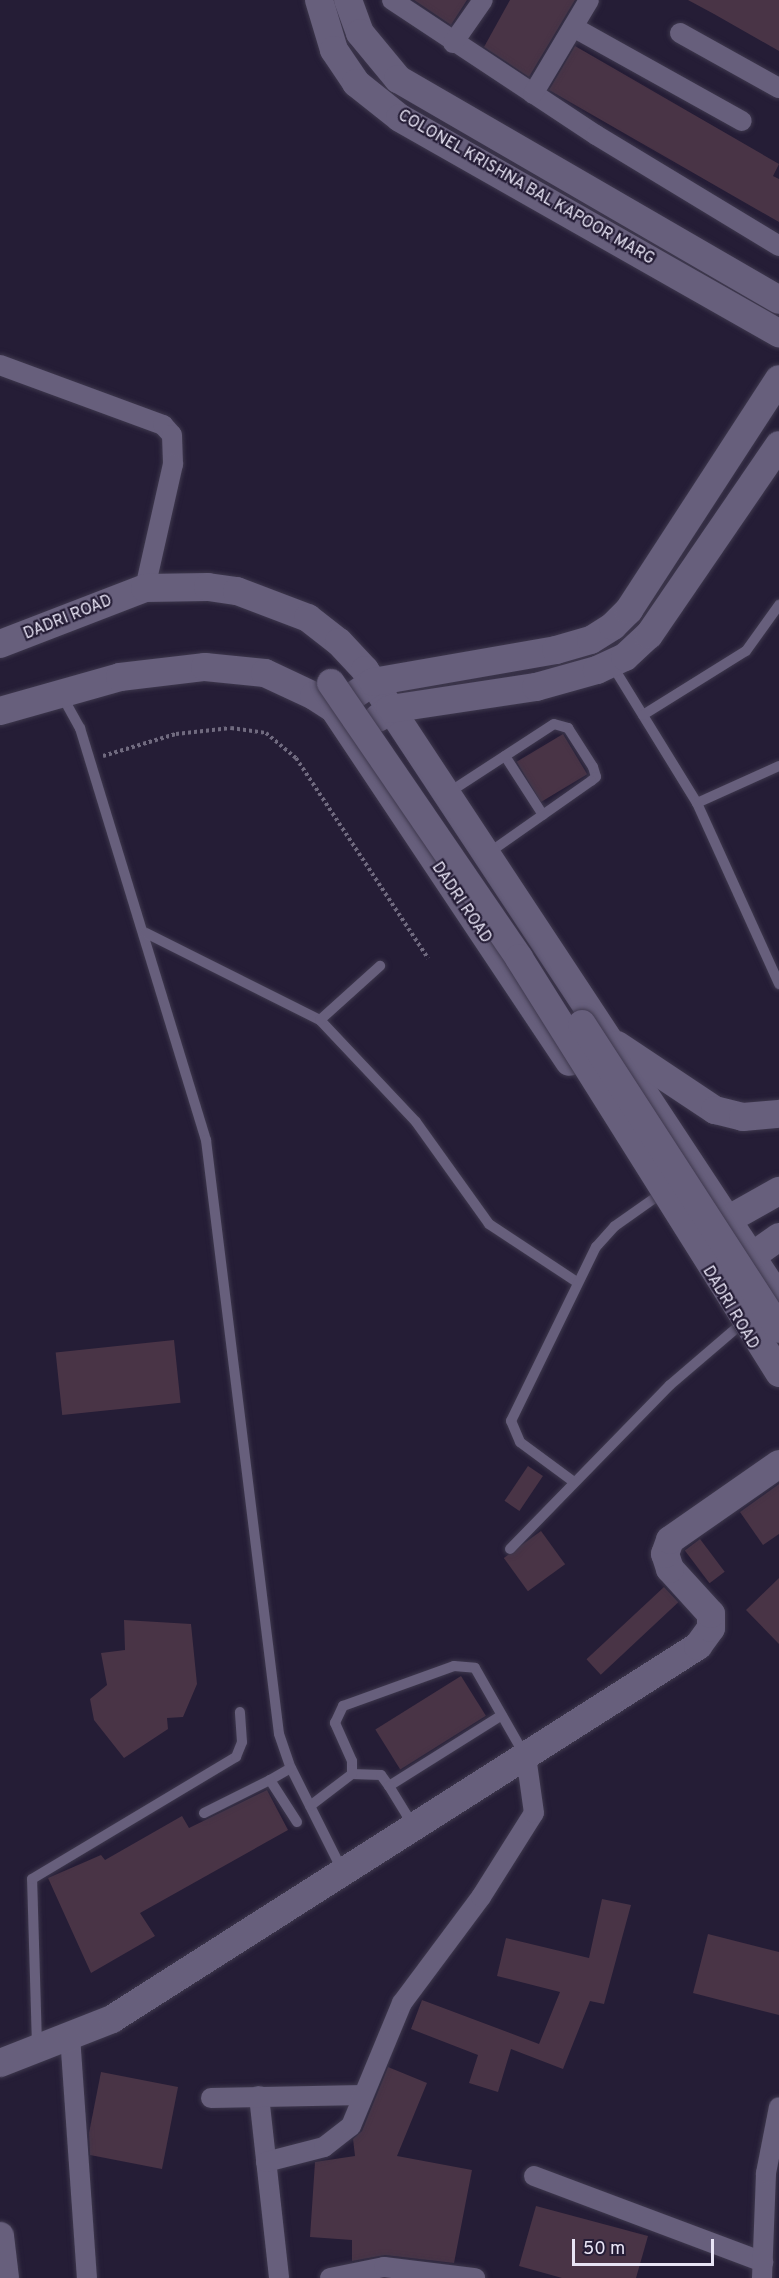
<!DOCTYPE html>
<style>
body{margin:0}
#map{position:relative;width:779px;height:2278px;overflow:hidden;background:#251d36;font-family:Overpass,sans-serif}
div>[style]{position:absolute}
.building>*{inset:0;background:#493446;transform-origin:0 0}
.path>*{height:4px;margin-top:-2px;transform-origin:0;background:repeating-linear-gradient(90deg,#706a7f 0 3px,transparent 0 6px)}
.roads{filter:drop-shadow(0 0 2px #3e384d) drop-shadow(0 0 2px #3e384d)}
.lane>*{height:10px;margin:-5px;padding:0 5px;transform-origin:5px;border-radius:5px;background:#675f7c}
.street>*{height:20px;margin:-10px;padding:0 10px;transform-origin:10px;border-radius:10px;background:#675f7c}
.secondary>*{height:28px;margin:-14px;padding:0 14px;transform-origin:14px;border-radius:14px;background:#675f7c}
.bridges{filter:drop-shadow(0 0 2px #3e384d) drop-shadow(0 0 2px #3e384d)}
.secondary-bridge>*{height:28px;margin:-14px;padding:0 14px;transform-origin:14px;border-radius:14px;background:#675f7c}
span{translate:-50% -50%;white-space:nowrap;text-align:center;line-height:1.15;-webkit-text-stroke:4.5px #251d36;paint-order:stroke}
.street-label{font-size:16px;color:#e8e4f5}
.scale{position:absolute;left:572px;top:2239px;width:142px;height:27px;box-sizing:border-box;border:3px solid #e8e4f5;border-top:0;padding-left:8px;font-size:18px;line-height:21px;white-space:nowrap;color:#e8e4f5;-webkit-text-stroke:4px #251d36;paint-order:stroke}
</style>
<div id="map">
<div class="building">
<i style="clip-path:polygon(414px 0,467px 0,451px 25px)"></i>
<i style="clip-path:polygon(510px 0,575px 0,529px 77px,484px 47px)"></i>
<i style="clip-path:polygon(688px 0,779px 0,779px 51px,714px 14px)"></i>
<i style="clip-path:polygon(575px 46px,779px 164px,773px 176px,779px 179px,779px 222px,549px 90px)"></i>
<i style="left:563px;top:734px;width:47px;height:54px;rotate:59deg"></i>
<i style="left:174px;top:1340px;width:63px;height:119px;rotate:84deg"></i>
<i style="left:528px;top:1466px;width:18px;height:42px;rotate:34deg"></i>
<i style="clip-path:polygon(779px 1484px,779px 1534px,763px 1545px,740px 1512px)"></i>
<i style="left:541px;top:1531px;width:41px;height:46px;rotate:54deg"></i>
<i style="left:700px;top:1539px;width:41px;height:19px;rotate:53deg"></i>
<i style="clip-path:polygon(779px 1578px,779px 1644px,746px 1610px)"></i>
<i style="left:664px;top:1587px;width:21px;height:106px;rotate:47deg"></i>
<i style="clip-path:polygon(124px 1620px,191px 1624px,197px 1684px,183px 1717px,167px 1718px,168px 1729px,124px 1758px,94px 1720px,90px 1699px,107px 1685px,101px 1653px,125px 1650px)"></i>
<i style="left:461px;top:1676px;width:47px;height:101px;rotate:58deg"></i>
<i style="clip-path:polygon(267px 1790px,288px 1830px,140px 1913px,155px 1936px,91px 1973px,48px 1878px,101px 1855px,105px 1860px,182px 1816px,189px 1828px)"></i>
<i style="clip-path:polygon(602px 1899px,631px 1905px,604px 2004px,590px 2001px,563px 2069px,511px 2049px,498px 2092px,469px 2083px,478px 2055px,411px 2029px,422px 2000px,539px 2044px,560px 1992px,497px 1976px,506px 1938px,589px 1958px)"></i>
<i style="clip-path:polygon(708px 1934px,779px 1952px,779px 2015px,693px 1993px)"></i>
<i style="clip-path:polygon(388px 2067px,427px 2083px,397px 2156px,472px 2170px,454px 2263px,385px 2255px,352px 2261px,352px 2240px,310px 2237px,315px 2162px,355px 2156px,353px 2139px,362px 2131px)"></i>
<i style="clip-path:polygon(101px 2072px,178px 2087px,162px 2169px,90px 2155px,89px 2133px)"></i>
<i style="clip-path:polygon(536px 2206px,648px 2236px,636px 2278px,562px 2278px,519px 2266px)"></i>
</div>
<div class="path">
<i style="left:103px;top:756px;width:76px;rotate:-16.8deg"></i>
<i style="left:176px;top:734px;width:55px;rotate:-6.2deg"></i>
<i style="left:231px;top:728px;width:35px;rotate:8deg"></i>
<i style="left:266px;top:733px;width:39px;rotate:40deg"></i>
<i style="left:296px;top:758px;width:240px;rotate:56.6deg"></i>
</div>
<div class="roads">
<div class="lane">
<i style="left:612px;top:665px;width:162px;rotate:58.4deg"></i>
<i style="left:61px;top:694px;width:39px;rotate:61deg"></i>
<i style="left:80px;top:728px;width:431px;rotate:73deg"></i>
<i style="left:206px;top:1140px;width:598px;rotate:82.99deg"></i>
<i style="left:279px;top:1734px;width:36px;rotate:71deg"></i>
<i style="left:291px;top:1768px;width:116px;rotate:63.4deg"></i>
<i style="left:643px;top:715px;width:121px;rotate:-31.9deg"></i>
<i style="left:746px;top:651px;width:57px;rotate:-54.3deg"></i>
<i style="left:505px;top:756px;width:70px;rotate:57.2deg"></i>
<i style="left:779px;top:766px;width:90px;rotate:155.7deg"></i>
<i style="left:697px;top:803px;width:199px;rotate:65.6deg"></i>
<i style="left:448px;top:793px;width:126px;rotate:-33.1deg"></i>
<i style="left:554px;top:724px;width:15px;rotate:16deg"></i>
<i style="left:568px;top:728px;width:46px;rotate:57.3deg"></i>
<i style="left:593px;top:767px;width:10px;rotate:73deg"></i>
<i style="left:596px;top:777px;width:6px;rotate:141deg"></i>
<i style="left:591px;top:781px;width:127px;rotate:144.9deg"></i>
<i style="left:146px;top:933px;width:195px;rotate:26.6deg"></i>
<i style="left:320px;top:1020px;width:140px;rotate:46.7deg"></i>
<i style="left:416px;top:1122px;width:125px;rotate:54.4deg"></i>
<i style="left:489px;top:1224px;width:105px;rotate:33.4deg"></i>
<i style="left:320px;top:1020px;width:81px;rotate:-42deg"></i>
<i style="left:574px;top:1482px;width:67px;rotate:-143.5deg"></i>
<i style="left:520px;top:1442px;width:23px;rotate:-113deg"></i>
<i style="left:511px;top:1421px;width:194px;rotate:-64deg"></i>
<i style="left:596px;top:1247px;width:28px;rotate:-48deg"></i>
<i style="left:615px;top:1226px;width:54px;rotate:-35.2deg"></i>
<i style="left:510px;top:1549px;width:229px;rotate:-45.7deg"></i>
<i style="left:670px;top:1385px;width:92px;rotate:-40.6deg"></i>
<i style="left:352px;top:1774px;width:29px;rotate:2deg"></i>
<i style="left:381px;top:1775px;width:14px;rotate:54deg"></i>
<i style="left:389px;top:1786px;width:133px;rotate:-32.1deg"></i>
<i style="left:270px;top:1780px;width:24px;rotate:-30deg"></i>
<i style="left:389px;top:1786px;width:48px;rotate:58.6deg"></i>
<i style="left:310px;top:1806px;width:53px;rotate:-37.3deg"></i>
<i style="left:352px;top:1774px;width:13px;rotate:-90deg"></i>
<i style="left:352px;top:1761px;width:42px;rotate:-114.1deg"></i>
<i style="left:335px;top:1723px;width:19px;rotate:-65deg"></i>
<i style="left:343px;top:1706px;width:118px;rotate:-19.8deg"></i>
<i style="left:454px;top:1666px;width:21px;rotate:5deg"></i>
<i style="left:475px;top:1668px;width:99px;rotate:60.3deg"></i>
<i style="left:204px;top:1813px;width:74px;rotate:-26.6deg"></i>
<i style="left:270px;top:1780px;width:50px;rotate:57.3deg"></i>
<i style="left:37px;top:2045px;width:166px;rotate:-91.7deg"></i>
<i style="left:32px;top:1879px;width:238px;rotate:-30.9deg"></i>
<i style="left:236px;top:1757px;width:16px;rotate:-68deg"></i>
<i style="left:242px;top:1742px;width:30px;rotate:-94deg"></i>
</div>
<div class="street">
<i style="left:392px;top:0;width:245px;rotate:33.5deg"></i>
<i style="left:596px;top:135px;width:214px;rotate:31.2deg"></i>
<i style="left:573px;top:27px;width:193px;rotate:29.1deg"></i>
<i style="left:680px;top:33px;width:113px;rotate:29.1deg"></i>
<i style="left:453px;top:43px;width:52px;rotate:-55.1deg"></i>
<i style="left:533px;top:94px;width:109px;rotate:-59.2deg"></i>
<i style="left:0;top:365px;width:174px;rotate:20.2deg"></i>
<i style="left:163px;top:425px;width:13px;rotate:48deg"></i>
<i style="left:172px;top:435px;width:29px;rotate:88deg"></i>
<i style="left:173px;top:464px;width:127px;rotate:102.7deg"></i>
<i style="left:70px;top:2036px;width:243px;rotate:86deg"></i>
<i style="left:259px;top:2096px;width:183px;rotate:83.7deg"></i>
<i style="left:211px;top:2098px;width:152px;rotate:-1.1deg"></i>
<i style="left:266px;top:2162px;width:60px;rotate:-14.5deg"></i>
<i style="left:324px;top:2147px;width:34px;rotate:-38deg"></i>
<i style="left:351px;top:2126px;width:133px;rotate:-67.5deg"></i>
<i style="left:402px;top:2003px;width:132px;rotate:-53.3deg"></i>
<i style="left:481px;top:1897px;width:99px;rotate:-57.8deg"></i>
<i style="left:534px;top:1813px;width:58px;rotate:-98deg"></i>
<i style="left:534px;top:2176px;width:245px;rotate:20.6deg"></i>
<i style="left:330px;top:2278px;width:55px;rotate:-11.5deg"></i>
<i style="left:384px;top:2267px;width:92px;rotate:6.9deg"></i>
<i style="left:762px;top:2278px;width:105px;rotate:-87.8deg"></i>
<i style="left:766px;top:2173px;width:67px;rotate:-78.9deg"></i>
</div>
<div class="secondary">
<i style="left:319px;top:0;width:52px;rotate:73.3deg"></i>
<i style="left:334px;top:50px;width:40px;rotate:56deg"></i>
<i style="left:356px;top:83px;width:56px;rotate:38.5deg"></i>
<i style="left:400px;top:118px;width:436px;rotate:29.6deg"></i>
<i style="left:348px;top:0;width:35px;rotate:70deg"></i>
<i style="left:360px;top:33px;width:60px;rotate:50.4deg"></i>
<i style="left:398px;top:79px;width:440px;rotate:30.1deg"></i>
<i style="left:0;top:644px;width:155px;rotate:-21.1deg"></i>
<i style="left:145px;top:588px;width:63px;rotate:-0.9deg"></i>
<i style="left:208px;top:587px;width:29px;rotate:8deg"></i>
<i style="left:237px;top:591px;width:76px;rotate:20.8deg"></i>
<i style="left:308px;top:618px;width:39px;rotate:38deg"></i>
<i style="left:339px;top:642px;width:38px;rotate:47deg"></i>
<i style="left:365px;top:670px;width:752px;rotate:56.61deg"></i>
<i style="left:334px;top:709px;width:47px;rotate:-34.7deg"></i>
<i style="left:373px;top:682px;width:186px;rotate:-9.9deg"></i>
<i style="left:556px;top:650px;width:36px;rotate:-16deg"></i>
<i style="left:591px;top:640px;width:26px;rotate:-32deg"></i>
<i style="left:613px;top:626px;width:23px;rotate:-45deg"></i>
<i style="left:629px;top:610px;width:275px;rotate:-57deg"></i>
<i style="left:0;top:711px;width:125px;rotate:-15.8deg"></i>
<i style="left:120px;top:677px;width:86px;rotate:-6.7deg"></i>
<i style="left:205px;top:667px;width:60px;rotate:5.7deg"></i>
<i style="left:265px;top:673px;width:54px;rotate:25.1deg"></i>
<i style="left:314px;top:696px;width:24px;rotate:33deg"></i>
<i style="left:334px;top:709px;width:424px;rotate:56.3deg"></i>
<i style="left:378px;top:718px;width:15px;rotate:-37deg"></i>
<i style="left:390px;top:709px;width:148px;rotate:-8.6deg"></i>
<i style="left:536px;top:687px;width:63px;rotate:-15.6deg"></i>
<i style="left:597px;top:670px;width:31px;rotate:-25deg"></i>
<i style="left:625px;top:657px;width:33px;rotate:-43deg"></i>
<i style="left:649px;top:635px;width:230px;rotate:-55.6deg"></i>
<i style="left:617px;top:1045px;width:118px;rotate:33.6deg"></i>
<i style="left:715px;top:1110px;width:29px;rotate:14deg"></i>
<i style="left:743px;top:1117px;width:36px;rotate:-5deg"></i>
<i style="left:713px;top:1228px;width:76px;rotate:-29.3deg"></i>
<i style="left:738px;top:1266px;width:50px;rotate:-35.3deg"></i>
<i style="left:0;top:2063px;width:120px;rotate:-21.4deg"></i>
<i style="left:112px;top:2019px;width:695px;rotate:-32.48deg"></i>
<i style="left:698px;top:1646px;width:22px;rotate:-54deg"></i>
<i style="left:711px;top:1628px;width:14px;rotate:-90deg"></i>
<i style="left:711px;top:1614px;width:61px;rotate:-132.3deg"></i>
<i style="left:670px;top:1569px;width:16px;rotate:-108deg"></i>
<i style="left:665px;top:1554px;width:15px;rotate:-70deg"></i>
<i style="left:670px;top:1540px;width:133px;rotate:-34.9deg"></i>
<i style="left:0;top:2236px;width:42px;rotate:83.2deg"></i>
</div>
</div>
<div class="bridges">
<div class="secondary-bridge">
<i style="left:331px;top:683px;width:333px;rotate:55.6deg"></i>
<i style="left:519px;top:958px;width:490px;rotate:57.9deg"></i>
<i style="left:582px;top:1024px;width:363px;rotate:57.1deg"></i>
</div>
</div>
<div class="street-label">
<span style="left:526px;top:188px;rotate:30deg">COLONEL KRISHNA BAL KAPOOR MARG</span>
<span style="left:68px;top:618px;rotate:-22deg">DADRI ROAD</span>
<span style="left:461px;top:903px;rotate:56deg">DADRI ROAD</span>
<span style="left:730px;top:1308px;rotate:59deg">DADRI ROAD</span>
</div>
<div class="scale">50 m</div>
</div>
